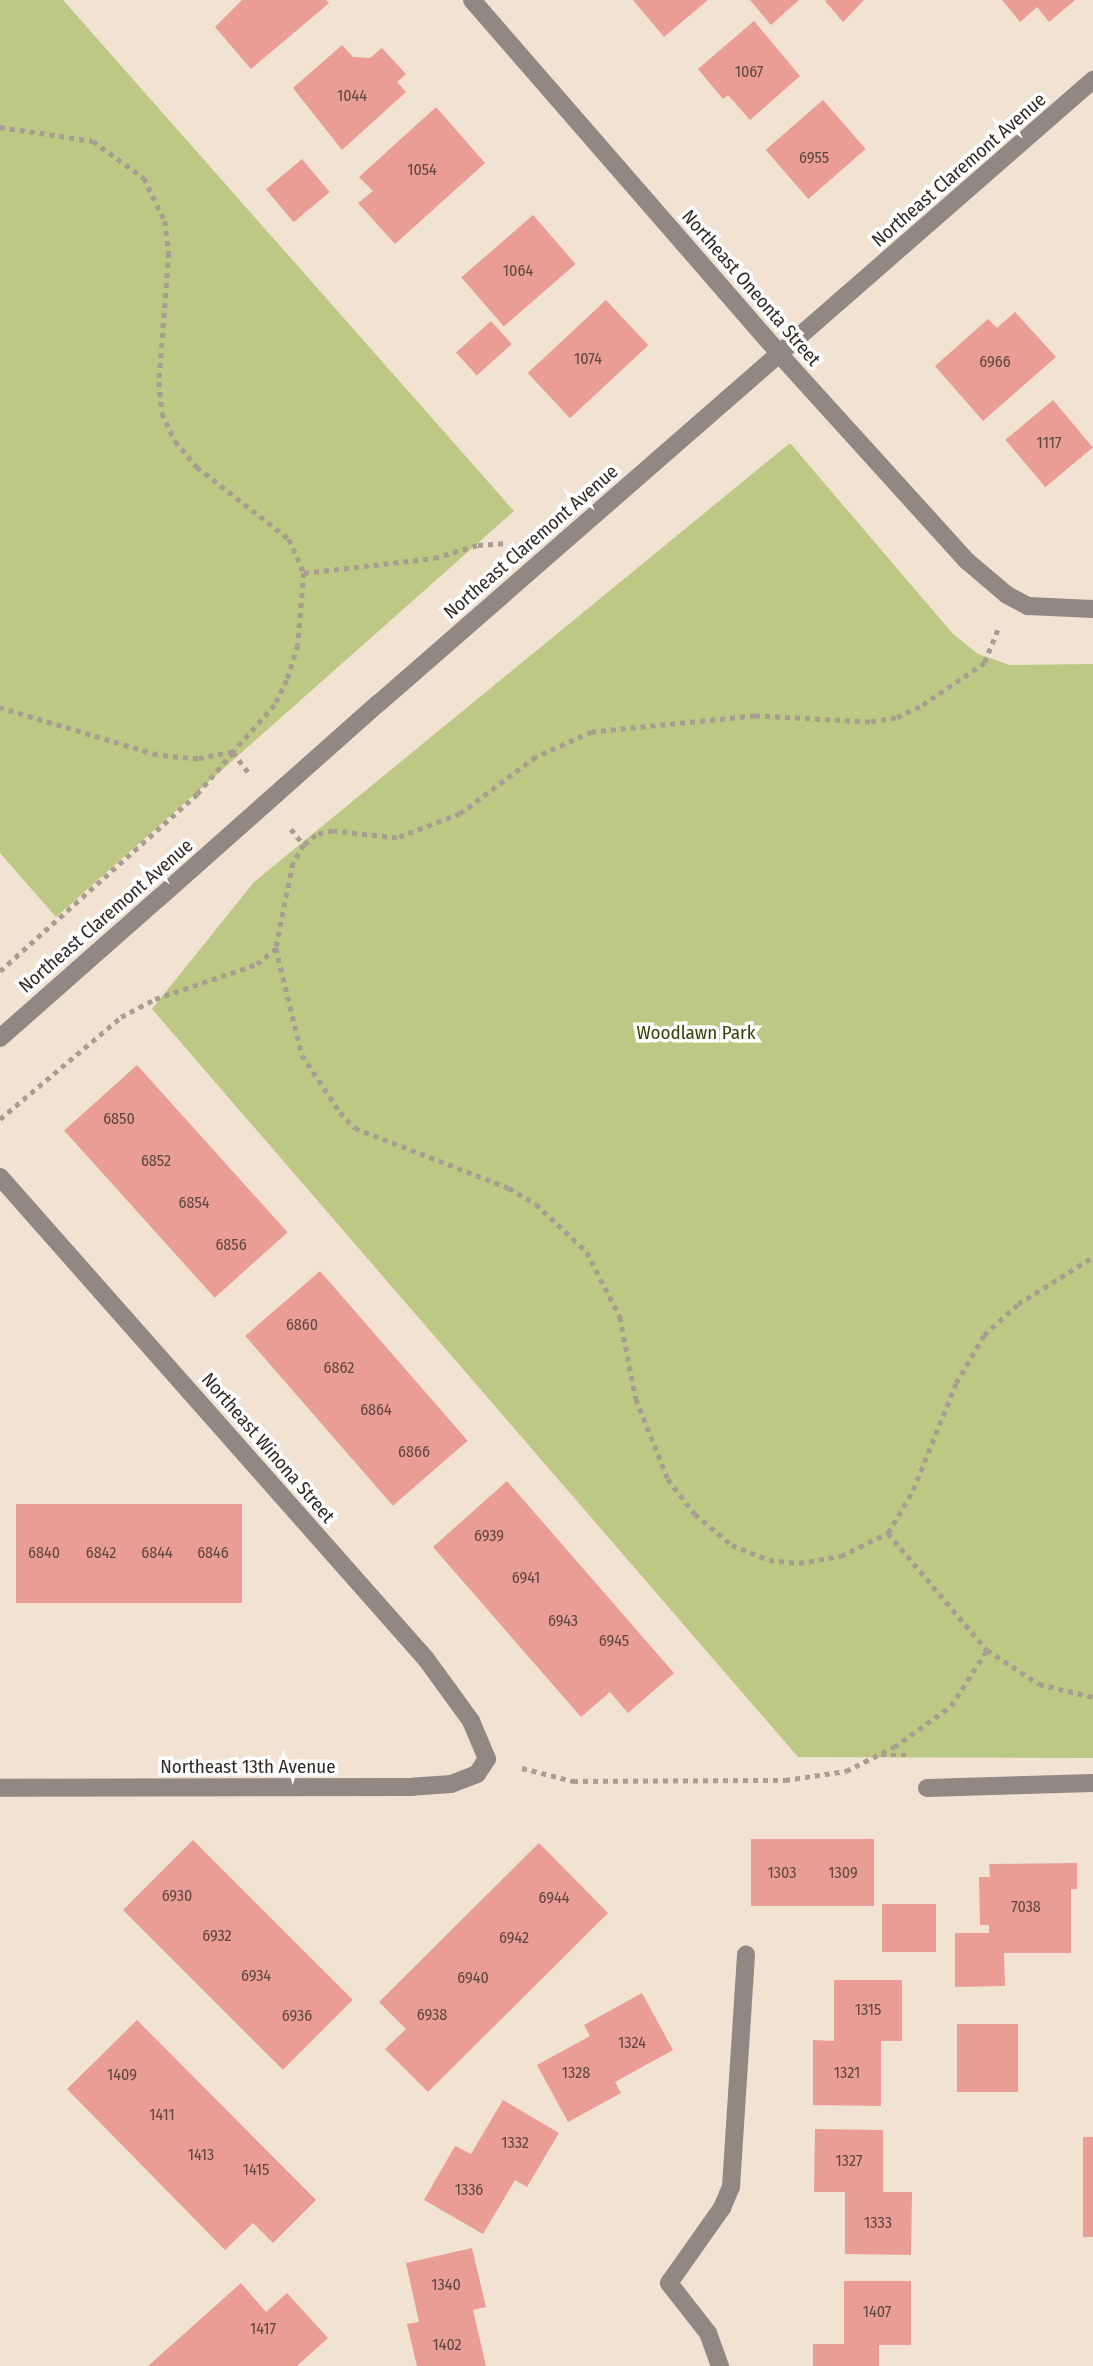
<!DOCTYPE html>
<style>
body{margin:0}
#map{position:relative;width:1093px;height:2366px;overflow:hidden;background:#f1e2d1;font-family:"Fira Sans Condensed",sans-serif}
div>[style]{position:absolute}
.green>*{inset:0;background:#bcc884}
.building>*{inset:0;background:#ea9d94;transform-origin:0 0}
.path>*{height:4.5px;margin-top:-2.25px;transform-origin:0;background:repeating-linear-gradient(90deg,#a89d90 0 5px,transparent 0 10px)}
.minor>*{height:18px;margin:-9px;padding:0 9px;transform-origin:9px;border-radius:9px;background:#918883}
.minor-bridge>*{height:18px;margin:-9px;padding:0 9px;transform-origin:9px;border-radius:9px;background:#918883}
span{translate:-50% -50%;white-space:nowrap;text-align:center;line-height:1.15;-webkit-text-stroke:7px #fff;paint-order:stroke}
.number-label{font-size:16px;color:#5e4740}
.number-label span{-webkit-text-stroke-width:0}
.street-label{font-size:19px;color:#302a24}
.park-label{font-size:19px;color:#3a4009}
</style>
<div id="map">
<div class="green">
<i style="clip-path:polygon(0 0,63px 0,514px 511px,56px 917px,0 853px)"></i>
<i style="clip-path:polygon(790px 443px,953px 634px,978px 654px,1010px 665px,1093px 664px,1093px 1758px,798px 1757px,152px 1009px,254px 882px)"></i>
</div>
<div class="building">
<i style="clip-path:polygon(242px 0,326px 0,329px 3px,251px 69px,215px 27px)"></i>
<i style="clip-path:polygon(633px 0,708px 0,664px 37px)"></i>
<i style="clip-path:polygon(750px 0,799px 0,771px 25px)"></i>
<i style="clip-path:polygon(864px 0,843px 22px,825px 1px,827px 0)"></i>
<i style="clip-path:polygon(1002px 0,1075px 0,1049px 22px,1037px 7px,1020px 22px)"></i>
<i style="clip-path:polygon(754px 21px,800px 76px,750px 120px,728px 95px,723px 99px,698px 69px)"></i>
<i style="clip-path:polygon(342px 45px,353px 57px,370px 58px,382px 48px,406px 74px,397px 82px,406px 92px,342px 150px,293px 88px)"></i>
<i style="left:823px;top:100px;width:65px;height:76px;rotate:49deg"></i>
<i style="clip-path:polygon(436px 107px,485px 163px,395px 244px,358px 203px,373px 191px,359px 177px)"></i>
<i style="left:302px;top:159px;width:43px;height:47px;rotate:50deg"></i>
<i style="left:533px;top:215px;width:65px;height:95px;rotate:49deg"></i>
<i style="left:606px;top:300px;width:62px;height:107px;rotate:47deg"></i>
<i style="clip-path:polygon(1015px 312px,1056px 357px,983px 421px,935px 366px,988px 319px,997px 328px)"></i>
<i style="left:491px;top:321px;width:31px;height:47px;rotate:48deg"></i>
<i style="left:1053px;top:400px;width:62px;height:62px;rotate:50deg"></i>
<i style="left:137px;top:1065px;width:225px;height:98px;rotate:48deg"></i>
<i style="left:320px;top:1271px;width:225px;height:99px;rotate:49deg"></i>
<i style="clip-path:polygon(507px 1481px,674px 1673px,628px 1713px,610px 1692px,581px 1717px,433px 1547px)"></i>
<i style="left:16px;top:1504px;width:226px;height:99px"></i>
<i style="left:751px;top:1839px;width:123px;height:67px"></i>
<i style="left:193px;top:1840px;width:226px;height:99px;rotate:45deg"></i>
<i style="clip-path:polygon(539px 1843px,608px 1913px,428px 2092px,385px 2049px,406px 2029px,379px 2002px)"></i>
<i style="clip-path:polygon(1077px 1863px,1077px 1889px,1071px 1889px,1071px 1953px,1004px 1953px,1005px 1986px,955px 1987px,955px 1933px,989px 1933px,989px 1925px,980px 1925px,979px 1877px,990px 1877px,989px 1864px)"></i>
<i style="left:882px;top:1904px;width:54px;height:48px"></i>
<i style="clip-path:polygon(834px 1980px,902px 1980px,902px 2041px,881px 2041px,881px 2106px,813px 2105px,813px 2040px,834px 2041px)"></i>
<i style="clip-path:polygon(642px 1993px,673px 2050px,615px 2082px,621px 2093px,568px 2122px,537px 2065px,590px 2036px,584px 2025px)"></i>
<i style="clip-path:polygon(137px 2020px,316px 2200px,273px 2243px,253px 2223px,225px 2250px,67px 2089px)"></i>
<i style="left:957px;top:2024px;width:61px;height:68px"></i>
<i style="clip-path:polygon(503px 2100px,559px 2133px,527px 2187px,515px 2180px,483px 2234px,424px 2200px,455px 2146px,471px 2154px)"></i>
<i style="clip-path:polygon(815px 2129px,883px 2130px,883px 2192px,912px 2192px,911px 2255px,845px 2254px,845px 2192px,814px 2192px)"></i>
<i style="left:1083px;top:2137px;width:10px;height:100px"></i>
<i style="clip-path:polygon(472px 2248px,486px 2307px,473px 2310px,486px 2366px,417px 2366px,407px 2324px,419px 2322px,406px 2263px)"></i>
<i style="clip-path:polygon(844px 2281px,911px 2281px,911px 2345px,879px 2345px,879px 2366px,813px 2366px,813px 2344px,844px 2344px)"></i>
<i style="clip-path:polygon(241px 2283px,266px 2312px,287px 2293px,328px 2338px,297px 2366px,148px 2366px)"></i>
</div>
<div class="path">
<i style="left:0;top:127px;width:94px;rotate:8.6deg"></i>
<i style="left:93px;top:141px;width:63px;rotate:36deg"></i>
<i style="left:144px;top:178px;width:48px;rotate:64deg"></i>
<i style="left:165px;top:221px;width:32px;rotate:83deg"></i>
<i style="left:169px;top:253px;width:129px;rotate:94.4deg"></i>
<i style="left:159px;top:382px;width:31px;rotate:84deg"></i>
<i style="left:162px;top:413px;width:31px;rotate:65deg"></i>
<i style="left:175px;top:441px;width:34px;rotate:50deg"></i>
<i style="left:197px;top:467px;width:117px;rotate:38deg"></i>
<i style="left:289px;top:539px;width:37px;rotate:66deg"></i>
<i style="left:304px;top:573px;width:72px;rotate:94.8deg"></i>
<i style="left:298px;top:645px;width:37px;rotate:107deg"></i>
<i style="left:287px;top:680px;width:28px;rotate:116deg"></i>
<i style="left:275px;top:705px;width:63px;rotate:131.8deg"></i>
<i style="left:233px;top:752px;width:36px;rotate:169deg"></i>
<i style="left:198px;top:759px;width:41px;rotate:-174.4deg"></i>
<i style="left:157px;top:755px;width:164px;rotate:-163.3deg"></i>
<i style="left:304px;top:573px;width:131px;rotate:-6.6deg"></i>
<i style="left:434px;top:558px;width:46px;rotate:-16.5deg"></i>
<i style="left:478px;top:545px;width:29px;rotate:-4deg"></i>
<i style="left:998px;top:630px;width:35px;rotate:112deg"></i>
<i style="left:985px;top:663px;width:78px;rotate:145.9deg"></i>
<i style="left:920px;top:707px;width:26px;rotate:155deg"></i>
<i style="left:896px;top:718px;width:26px;rotate:171deg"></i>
<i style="left:870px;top:722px;width:115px;rotate:-177deg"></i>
<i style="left:755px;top:716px;width:164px;rotate:174.4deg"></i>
<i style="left:592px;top:732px;width:61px;rotate:155.9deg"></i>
<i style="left:536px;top:757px;width:95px;rotate:143.1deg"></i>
<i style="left:460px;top:814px;width:67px;rotate:159.1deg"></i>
<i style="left:397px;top:838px;width:64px;rotate:-173.8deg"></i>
<i style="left:333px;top:831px;width:17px;rotate:167deg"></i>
<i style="left:316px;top:835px;width:16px;rotate:140deg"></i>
<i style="left:304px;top:845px;width:21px;rotate:121deg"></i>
<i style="left:293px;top:863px;width:87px;rotate:101.3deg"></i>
<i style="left:276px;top:948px;width:110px;rotate:76.3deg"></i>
<i style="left:302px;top:1055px;width:69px;rotate:56.3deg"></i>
<i style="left:340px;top:1112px;width:22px;rotate:47deg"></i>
<i style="left:355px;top:1128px;width:165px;rotate:21.3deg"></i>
<i style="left:509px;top:1188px;width:31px;rotate:31deg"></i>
<i style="left:536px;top:1204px;width:70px;rotate:43.3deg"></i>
<i style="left:587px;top:1252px;width:73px;rotate:63.1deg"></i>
<i style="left:620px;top:1317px;width:84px;rotate:79deg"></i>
<i style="left:636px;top:1399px;width:86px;rotate:68.2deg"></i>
<i style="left:668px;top:1479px;width:44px;rotate:52.4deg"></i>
<i style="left:695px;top:1514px;width:48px;rotate:40deg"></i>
<i style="left:732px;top:1545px;width:40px;rotate:22deg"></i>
<i style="left:769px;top:1560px;width:30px;rotate:6deg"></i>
<i style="left:799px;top:1563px;width:43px;rotate:-9.5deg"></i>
<i style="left:841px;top:1556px;width:52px;rotate:-26.1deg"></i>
<i style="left:888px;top:1533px;width:50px;rotate:-59.8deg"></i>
<i style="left:913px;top:1490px;width:115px;rotate:-68.1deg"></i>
<i style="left:956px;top:1383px;width:56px;rotate:-59.7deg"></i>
<i style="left:984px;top:1335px;width:46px;rotate:-42.4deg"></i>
<i style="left:1018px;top:1304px;width:89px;rotate:-32.1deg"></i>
<i style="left:291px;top:829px;width:21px;rotate:51deg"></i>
<i style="left:0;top:971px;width:265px;rotate:-41.9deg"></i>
<i style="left:197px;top:794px;width:55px;rotate:-49.4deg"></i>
<i style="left:233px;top:752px;width:25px;rotate:53deg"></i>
<i style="left:0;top:1119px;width:158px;rotate:-40.1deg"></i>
<i style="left:121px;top:1017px;width:38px;rotate:-28deg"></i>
<i style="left:155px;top:999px;width:108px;rotate:-18.9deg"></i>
<i style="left:257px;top:964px;width:25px;rotate:-40deg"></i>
<i style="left:888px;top:1533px;width:153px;rotate:49.8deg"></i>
<i style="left:987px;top:1650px;width:62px;rotate:33.2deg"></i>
<i style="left:1039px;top:1684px;width:56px;rotate:13.5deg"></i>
<i style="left:881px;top:1755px;width:30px"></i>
<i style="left:522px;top:1768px;width:53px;rotate:14.3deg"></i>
<i style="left:573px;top:1781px;width:212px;rotate:-0.3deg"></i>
<i style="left:785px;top:1780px;width:62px;rotate:-8.4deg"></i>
<i style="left:846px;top:1771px;width:54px;rotate:-26.6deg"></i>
<i style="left:894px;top:1747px;width:70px;rotate:-35.7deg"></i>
<i style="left:951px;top:1706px;width:67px;rotate:-57.3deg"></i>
</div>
<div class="minor">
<i style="left:472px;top:0;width:471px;rotate:49deg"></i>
<i style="left:781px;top:356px;width:277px;rotate:47.8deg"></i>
<i style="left:967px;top:561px;width:52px;rotate:40.4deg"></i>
<i style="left:1007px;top:595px;width:24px;rotate:28deg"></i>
<i style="left:1028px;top:606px;width:65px;rotate:2.6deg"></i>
<i style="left:379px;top:703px;width:948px;rotate:-41.11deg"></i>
<i style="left:0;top:1038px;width:212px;rotate:-41.4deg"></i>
<i style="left:0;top:1177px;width:643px;rotate:48.53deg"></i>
<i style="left:426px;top:1659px;width:77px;rotate:54deg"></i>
<i style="left:471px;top:1721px;width:41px;rotate:67.2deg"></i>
<i style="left:487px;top:1759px;width:18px;rotate:124deg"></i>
<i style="left:477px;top:1774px;width:28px;rotate:159deg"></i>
<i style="left:451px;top:1784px;width:39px;rotate:176deg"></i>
<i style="left:412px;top:1787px;width:412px;rotate:179.9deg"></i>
<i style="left:927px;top:1788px;width:166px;rotate:-1.7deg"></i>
<i style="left:720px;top:2366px;width:35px;rotate:-110deg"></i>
<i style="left:708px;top:2333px;width:63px;rotate:-128deg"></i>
<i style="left:669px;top:2283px;width:92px;rotate:-54.8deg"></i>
<i style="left:722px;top:2208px;width:23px;rotate:-67deg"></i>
<i style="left:731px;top:2187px;width:233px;rotate:-86.3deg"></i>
</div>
<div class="minor-bridge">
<i style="left:159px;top:898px;width:294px;rotate:-41.6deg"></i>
</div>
<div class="number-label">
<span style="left:749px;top:72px">1067</span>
<span style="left:352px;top:96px">1044</span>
<span style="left:814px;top:158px">6955</span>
<span style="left:422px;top:170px">1054</span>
<span style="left:518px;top:271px">1064</span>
<span style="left:588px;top:359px">1074</span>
<span style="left:995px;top:362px">6966</span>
<span style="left:1049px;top:443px">1117</span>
<span style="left:119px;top:1119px">6850</span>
<span style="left:156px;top:1161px">6852</span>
<span style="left:194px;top:1203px">6854</span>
<span style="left:231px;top:1245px">6856</span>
<span style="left:302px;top:1325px">6860</span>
<span style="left:339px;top:1368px">6862</span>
<span style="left:376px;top:1410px">6864</span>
<span style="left:414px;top:1452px">6866</span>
<span style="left:489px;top:1536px">6939</span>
<span style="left:44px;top:1553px">6840</span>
<span style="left:101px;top:1553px">6842</span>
<span style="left:157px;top:1553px">6844</span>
<span style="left:213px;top:1553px">6846</span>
<span style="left:526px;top:1578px">6941</span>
<span style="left:563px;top:1621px">6943</span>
<span style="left:614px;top:1641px">6945</span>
<span style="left:782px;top:1873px">1303</span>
<span style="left:843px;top:1873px">1309</span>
<span style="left:177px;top:1896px">6930</span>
<span style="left:554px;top:1898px">6944</span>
<span style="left:1026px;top:1907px">7038</span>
<span style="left:217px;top:1936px">6932</span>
<span style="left:514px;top:1938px">6942</span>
<span style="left:256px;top:1976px">6934</span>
<span style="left:473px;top:1978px">6940</span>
<span style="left:868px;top:2010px">1315</span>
<span style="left:432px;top:2015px">6938</span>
<span style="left:297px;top:2016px">6936</span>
<span style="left:632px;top:2043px">1324</span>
<span style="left:576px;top:2073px">1328</span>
<span style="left:847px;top:2073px">1321</span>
<span style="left:122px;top:2075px">1409</span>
<span style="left:162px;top:2115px">1411</span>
<span style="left:515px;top:2143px">1332</span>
<span style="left:201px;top:2155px">1413</span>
<span style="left:849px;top:2161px">1327</span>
<span style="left:256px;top:2170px">1415</span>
<span style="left:469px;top:2190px">1336</span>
<span style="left:878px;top:2223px">1333</span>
<span style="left:446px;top:2285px">1340</span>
<span style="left:877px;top:2312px">1407</span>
<span style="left:263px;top:2329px">1417</span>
<span style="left:447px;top:2345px">1402</span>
</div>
<div class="street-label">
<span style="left:959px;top:170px;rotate:-41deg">Northeast Claremont Avenue</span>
<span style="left:751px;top:288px;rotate:49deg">Northeast Oneonta Street</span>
<span style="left:531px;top:542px;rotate:-41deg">Northeast Claremont Avenue</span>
<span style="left:106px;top:916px;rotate:-41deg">Northeast Claremont Avenue</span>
<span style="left:268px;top:1448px;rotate:49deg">Northeast Winona Street</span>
<span style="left:248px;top:1767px">Northeast 13th Avenue</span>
</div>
<div class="park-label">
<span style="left:696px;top:1033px">Woodlawn Park</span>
</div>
</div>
